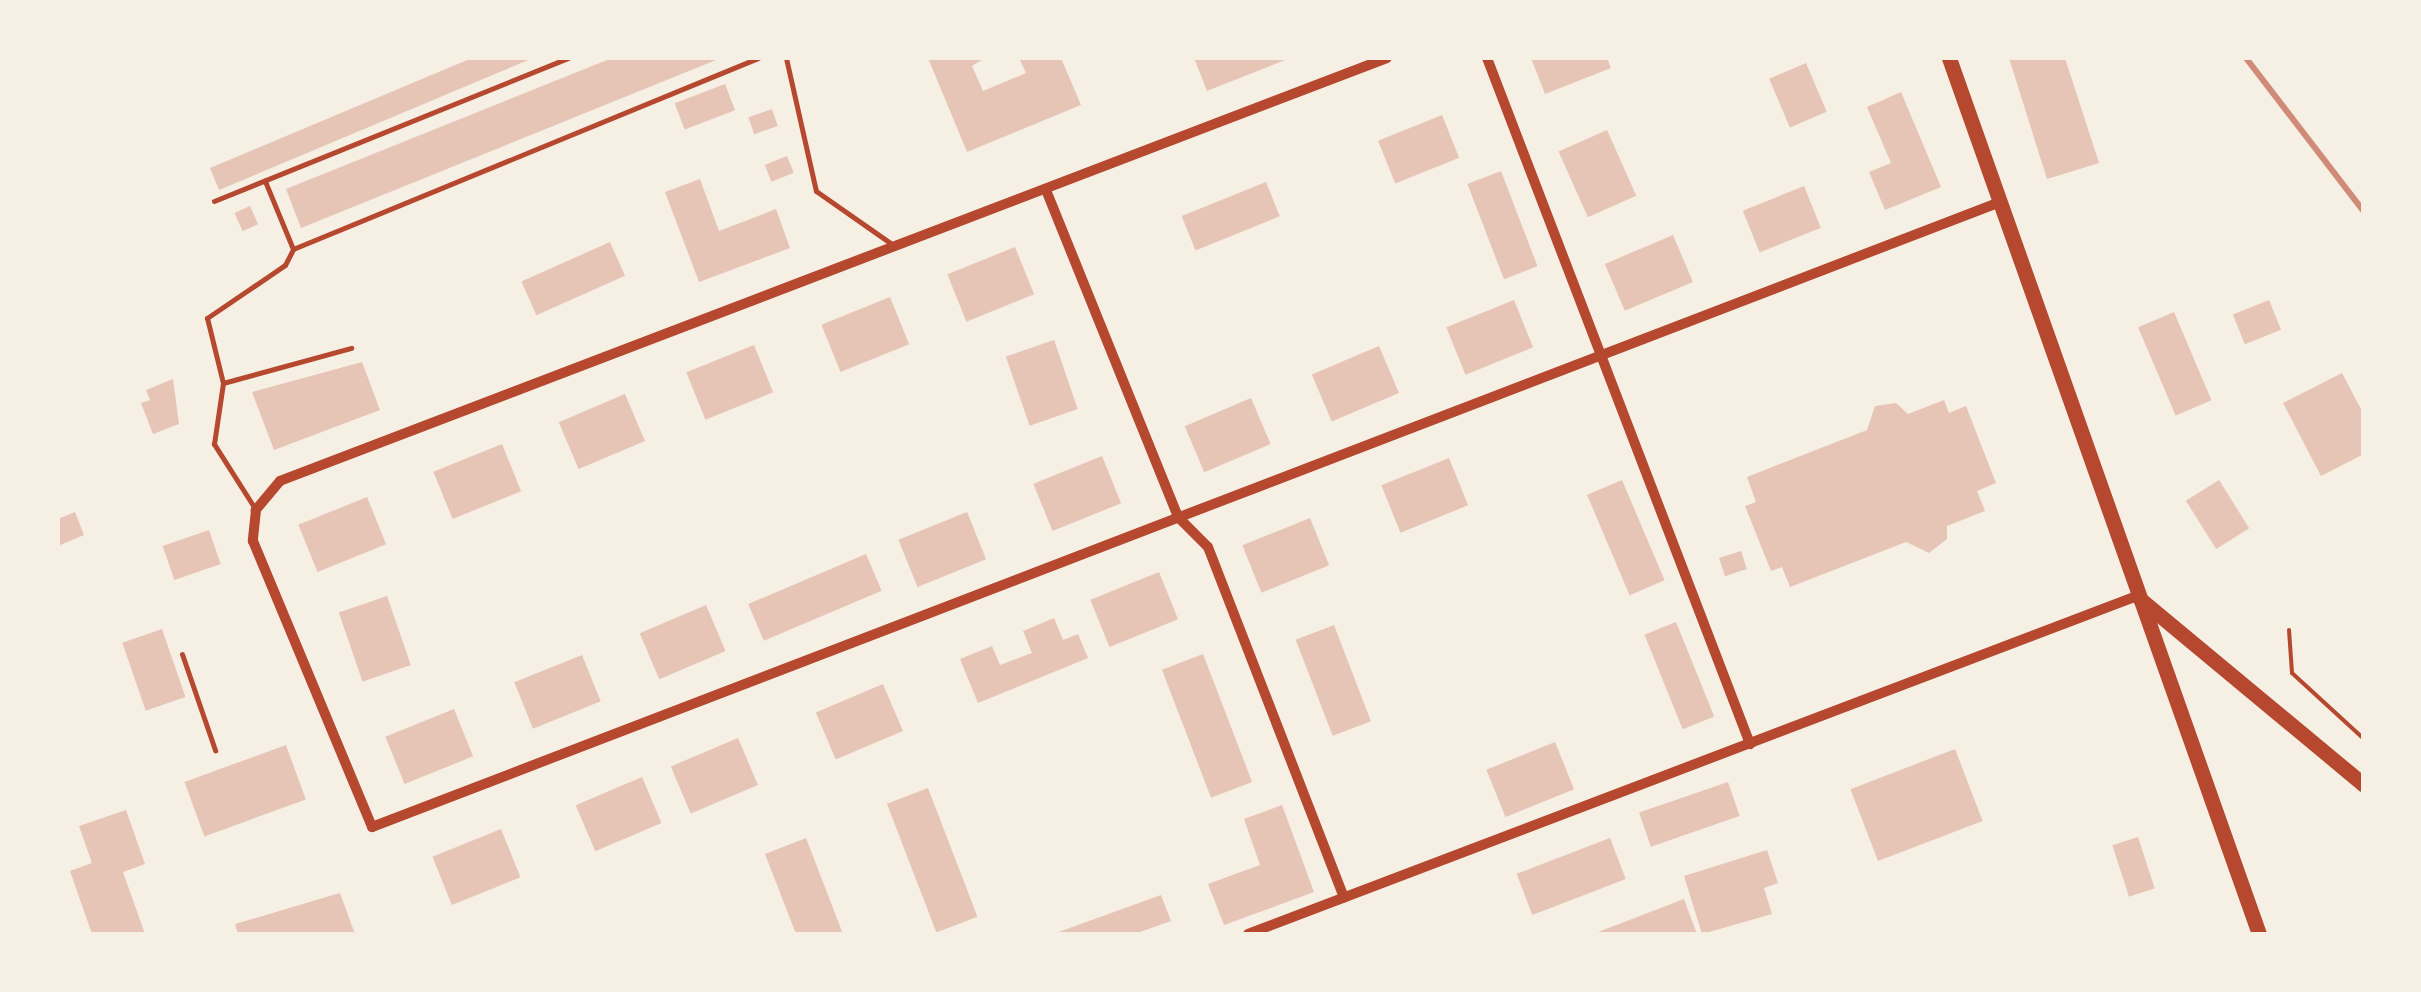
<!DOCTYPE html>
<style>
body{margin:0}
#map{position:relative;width:2421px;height:992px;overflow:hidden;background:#f6efe4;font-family:"Alegreya Sans",sans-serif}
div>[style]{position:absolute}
.building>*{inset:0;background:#e6c5b7;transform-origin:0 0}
.path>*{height:4px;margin:-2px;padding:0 2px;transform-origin:2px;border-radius:2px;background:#b5482f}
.service>*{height:5px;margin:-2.5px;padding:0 2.5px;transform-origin:2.5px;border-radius:2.5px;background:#b5482f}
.minor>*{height:10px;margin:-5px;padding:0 5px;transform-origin:5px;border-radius:5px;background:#b5482f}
.primary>*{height:15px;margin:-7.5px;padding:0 7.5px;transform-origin:7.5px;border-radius:7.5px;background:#b5482f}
.rail>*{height:6px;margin:-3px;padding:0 3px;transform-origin:3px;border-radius:3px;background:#cf8b77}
span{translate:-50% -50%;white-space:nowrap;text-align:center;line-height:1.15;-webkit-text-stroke:8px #f6efe4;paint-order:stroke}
.frame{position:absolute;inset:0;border:60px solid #f6efe4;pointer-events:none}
</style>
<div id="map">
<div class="building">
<i style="clip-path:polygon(472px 58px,533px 58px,219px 190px,210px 168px)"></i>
<i style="clip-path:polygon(612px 58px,721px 58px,301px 228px,286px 189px)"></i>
<i style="clip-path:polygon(928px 58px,985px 58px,972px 66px,983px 91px,1026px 73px,1019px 58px,1061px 58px,1081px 105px,967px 152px)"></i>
<i style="clip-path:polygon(1194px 58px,1290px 58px,1207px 91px)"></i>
<i style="clip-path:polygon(1531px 58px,1607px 58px,1611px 68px,1545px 94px)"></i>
<i style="clip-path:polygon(2009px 58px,2065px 58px,2099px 163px,2047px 179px)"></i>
<i style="left:1806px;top:63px;width:53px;height:40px;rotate:67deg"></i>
<i style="left:725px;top:84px;width:28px;height:54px;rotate:69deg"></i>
<i style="clip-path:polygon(1901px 92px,1941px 187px,1885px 210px,1869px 172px,1891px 163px,1867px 107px)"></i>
<i style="left:772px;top:109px;width:18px;height:25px;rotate:71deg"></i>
<i style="left:1442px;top:115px;width:46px;height:69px;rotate:68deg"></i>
<i style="left:1607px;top:130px;width:72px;height:53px;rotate:66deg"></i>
<i style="left:787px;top:156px;width:18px;height:24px;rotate:68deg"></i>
<i style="left:1501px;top:171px;width:102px;height:36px;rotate:69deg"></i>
<i style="clip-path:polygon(700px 179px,719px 231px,776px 209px,790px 248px,699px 282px,665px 192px)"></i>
<i style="left:1266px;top:182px;width:37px;height:91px;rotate:68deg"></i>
<i style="left:1804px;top:186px;width:45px;height:66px;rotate:68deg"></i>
<i style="left:250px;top:206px;width:20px;height:17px;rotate:66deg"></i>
<i style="left:1673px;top:235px;width:51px;height:74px;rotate:67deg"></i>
<i style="left:610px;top:242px;width:37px;height:97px;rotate:66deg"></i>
<i style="left:1015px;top:247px;width:51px;height:73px;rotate:68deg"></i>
<i style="left:890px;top:297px;width:51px;height:74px;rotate:68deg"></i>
<i style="left:1514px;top:300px;width:51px;height:73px;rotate:68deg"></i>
<i style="left:2269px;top:300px;width:32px;height:39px;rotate:68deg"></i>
<i style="left:2174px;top:312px;width:96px;height:39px;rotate:67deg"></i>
<i style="left:1054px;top:340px;width:73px;height:51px;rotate:71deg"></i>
<i style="left:754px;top:345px;width:51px;height:73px;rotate:68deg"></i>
<i style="left:1379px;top:346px;width:51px;height:73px;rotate:67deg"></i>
<i style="clip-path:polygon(362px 362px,380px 410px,274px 450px,252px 392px)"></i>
<i style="clip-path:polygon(2342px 373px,2364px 415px,2364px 454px,2321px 476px,2283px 403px)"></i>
<i style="clip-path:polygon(173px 379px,179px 424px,153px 434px,141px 403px,150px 400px,146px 390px)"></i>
<i style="left:625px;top:394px;width:51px;height:72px;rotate:67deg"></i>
<i style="left:1251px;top:398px;width:50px;height:72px;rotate:67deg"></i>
<i style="clip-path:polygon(1944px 400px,1949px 413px,1966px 406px,1996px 483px,1977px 491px,1985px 511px,1947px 526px,1947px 539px,1929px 553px,1906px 542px,1790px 587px,1782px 567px,1771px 571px,1745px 506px,1756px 502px,1747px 477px,1867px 430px,1875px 406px,1896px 403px,1908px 414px)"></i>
<i style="left:502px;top:444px;width:51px;height:74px;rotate:68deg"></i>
<i style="left:1102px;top:456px;width:51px;height:74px;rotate:68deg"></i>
<i style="left:1449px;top:458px;width:51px;height:73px;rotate:68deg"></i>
<i style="left:1622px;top:480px;width:109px;height:38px;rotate:67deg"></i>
<i style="left:2219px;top:480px;width:57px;height:39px;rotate:58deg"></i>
<i style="left:367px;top:497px;width:51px;height:74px;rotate:68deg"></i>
<i style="clip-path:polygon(75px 512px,84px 535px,58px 546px,58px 519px)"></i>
<i style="left:967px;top:512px;width:51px;height:74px;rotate:68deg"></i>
<i style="left:1310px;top:518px;width:51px;height:73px;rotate:68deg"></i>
<i style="left:209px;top:530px;width:36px;height:49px;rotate:71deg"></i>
<i style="left:1741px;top:551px;width:19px;height:23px;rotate:72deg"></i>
<i style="left:866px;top:554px;width:40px;height:128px;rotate:67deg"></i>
<i style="left:1159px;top:572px;width:51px;height:74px;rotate:68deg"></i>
<i style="left:387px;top:596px;width:73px;height:51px;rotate:71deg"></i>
<i style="left:706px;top:605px;width:50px;height:72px;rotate:67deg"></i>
<i style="clip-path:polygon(1054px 618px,1063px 640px,1078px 634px,1088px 658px,978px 703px,960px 659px,992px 646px,1000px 665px,1032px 653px,1023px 631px)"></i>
<i style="left:1676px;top:622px;width:102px;height:34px;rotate:68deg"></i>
<i style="left:1334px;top:625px;width:103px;height:41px;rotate:69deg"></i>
<i style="left:162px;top:629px;width:72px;height:42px;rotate:71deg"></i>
<i style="left:1203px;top:654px;width:137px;height:44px;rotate:69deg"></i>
<i style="left:582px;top:655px;width:50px;height:73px;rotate:68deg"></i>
<i style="left:883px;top:684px;width:51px;height:73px;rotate:67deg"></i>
<i style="left:454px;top:709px;width:51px;height:74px;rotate:68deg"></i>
<i style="left:738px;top:738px;width:51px;height:73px;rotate:67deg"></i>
<i style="left:1555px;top:742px;width:51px;height:74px;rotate:68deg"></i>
<i style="left:286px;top:745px;width:58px;height:108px;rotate:70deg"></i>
<i style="left:1955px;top:749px;width:77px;height:112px;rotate:69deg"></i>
<i style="left:642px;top:777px;width:50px;height:72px;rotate:67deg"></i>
<i style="left:1728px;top:782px;width:36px;height:94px;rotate:71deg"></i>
<i style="left:928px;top:788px;width:138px;height:44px;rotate:69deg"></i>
<i style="clip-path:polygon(1282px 805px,1314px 892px,1224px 925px,1208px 884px,1260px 865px,1244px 819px)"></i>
<i style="clip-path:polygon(126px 810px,145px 864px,123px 872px,145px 934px,92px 934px,70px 871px,92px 863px,79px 826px)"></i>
<i style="left:501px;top:829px;width:52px;height:74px;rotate:68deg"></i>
<i style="left:2138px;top:837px;width:54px;height:27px;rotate:72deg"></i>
<i style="clip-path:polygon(806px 838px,843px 934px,796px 934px,765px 854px)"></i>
<i style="left:1610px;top:838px;width:44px;height:100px;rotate:69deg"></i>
<i style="clip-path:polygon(1767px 850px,1778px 883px,1764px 888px,1772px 914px,1702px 934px,1684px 876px)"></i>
<i style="clip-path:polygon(340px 893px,355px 934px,238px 934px,235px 924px)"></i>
<i style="clip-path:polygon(1161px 895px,1171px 921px,1134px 934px,1053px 934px)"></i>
<i style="clip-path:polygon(1684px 899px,1697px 934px,1593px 934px)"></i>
</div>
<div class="path">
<i style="left:2289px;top:630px;width:43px;rotate:86deg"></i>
<i style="left:2292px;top:673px;width:98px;rotate:42.5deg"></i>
</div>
<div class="service">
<i style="left:786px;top:58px;width:136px;rotate:77.3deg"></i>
<i style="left:816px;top:191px;width:94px;rotate:35deg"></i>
<i style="left:214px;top:201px;width:382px;rotate:-22deg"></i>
<i style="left:293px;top:249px;width:503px;rotate:-22.33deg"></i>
<i style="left:223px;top:383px;width:67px;rotate:-103.8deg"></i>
<i style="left:207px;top:318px;width:94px;rotate:-34.2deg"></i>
<i style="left:285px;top:265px;width:18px;rotate:-63deg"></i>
<i style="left:293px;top:249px;width:74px;rotate:-112.4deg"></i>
<i style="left:254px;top:507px;width:75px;rotate:-122.4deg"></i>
<i style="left:214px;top:444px;width:62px;rotate:-81.6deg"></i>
<i style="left:223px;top:383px;width:133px;rotate:-15.3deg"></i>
<i style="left:182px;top:654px;width:102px;rotate:71deg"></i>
</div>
<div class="minor">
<i style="left:1387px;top:58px;width:1185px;rotate:159.09deg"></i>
<i style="left:280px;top:481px;width:38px;rotate:130deg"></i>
<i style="left:256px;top:510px;width:31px;rotate:96deg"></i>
<i style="left:253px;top:541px;width:310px;rotate:67.4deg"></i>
<i style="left:372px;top:827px;width:1744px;rotate:-21deg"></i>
<i style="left:1487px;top:58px;width:735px;rotate:69.02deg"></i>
<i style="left:1046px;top:190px;width:353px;rotate:68deg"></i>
<i style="left:1178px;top:517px;width:42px;rotate:45deg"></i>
<i style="left:1208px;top:547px;width:376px;rotate:68.8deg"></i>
<i style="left:1248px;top:934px;width:951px;rotate:-20.82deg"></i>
</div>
<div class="primary">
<i style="left:1949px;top:58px;width:929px;rotate:70.51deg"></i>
<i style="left:2140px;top:599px;width:291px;rotate:39.7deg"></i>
</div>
<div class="rail">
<i style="left:2246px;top:58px;width:194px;rotate:52.5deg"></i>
</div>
<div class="frame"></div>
</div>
